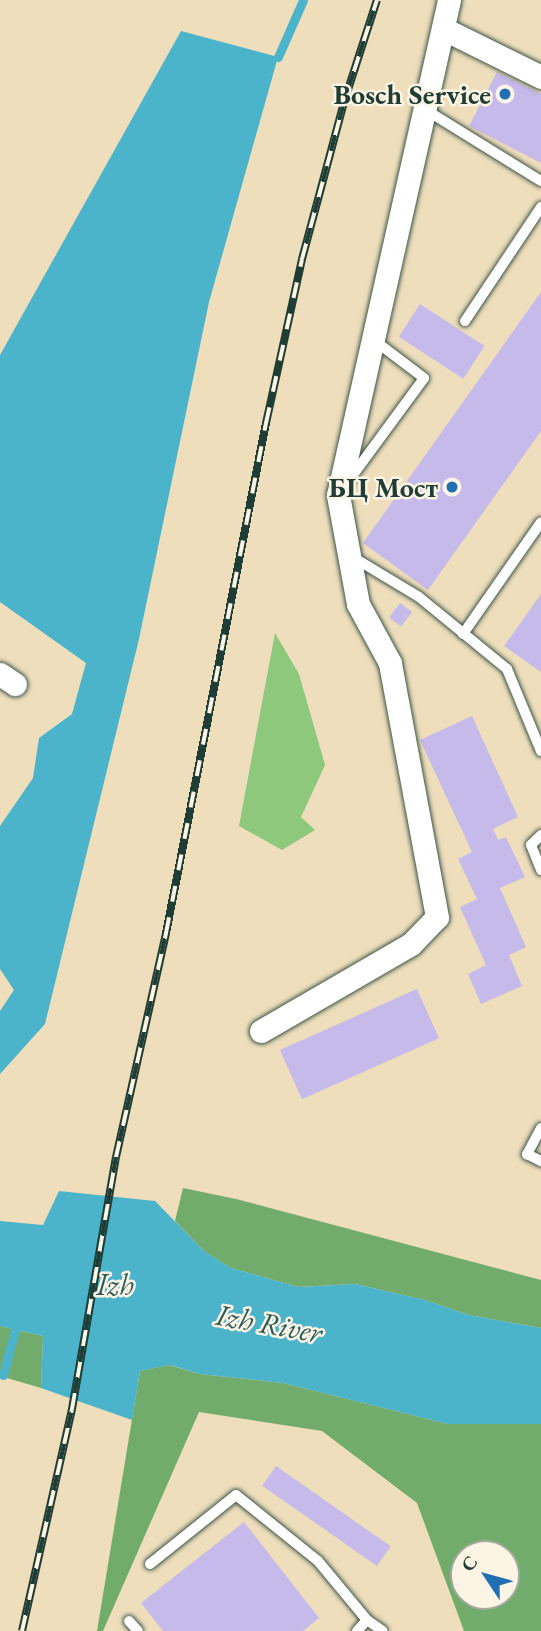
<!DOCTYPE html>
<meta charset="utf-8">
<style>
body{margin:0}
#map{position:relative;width:541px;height:1631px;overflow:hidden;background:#eedebc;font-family:"EB Garamond",serif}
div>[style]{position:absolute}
.green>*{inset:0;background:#8dc87d}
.forest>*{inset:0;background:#72ac6c}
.water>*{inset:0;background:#4cb4ca}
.stream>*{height:9px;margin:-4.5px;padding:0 4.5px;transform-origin:4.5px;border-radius:4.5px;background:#4cb4ca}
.building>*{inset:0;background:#c5baea;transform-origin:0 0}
.roads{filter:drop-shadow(0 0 2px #3e5548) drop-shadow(0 0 2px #3e5548)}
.lane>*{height:10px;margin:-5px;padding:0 5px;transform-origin:5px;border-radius:5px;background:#fff}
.street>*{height:23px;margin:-11.5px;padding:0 11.5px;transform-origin:11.5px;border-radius:11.5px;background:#fff}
.rail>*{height:8px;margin-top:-4px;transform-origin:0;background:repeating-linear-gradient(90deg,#fcf5e5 0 16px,#1f3d34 0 32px);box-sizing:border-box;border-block:2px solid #1f3d34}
.dots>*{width:19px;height:19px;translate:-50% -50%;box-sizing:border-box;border:4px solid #fcf5e5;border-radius:50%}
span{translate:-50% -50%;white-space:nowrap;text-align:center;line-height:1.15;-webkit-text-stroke:5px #fcf5e5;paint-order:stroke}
.poi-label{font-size:28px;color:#1f3d34;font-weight:700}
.right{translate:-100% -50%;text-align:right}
.water-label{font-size:30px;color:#2a5b5a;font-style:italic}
.north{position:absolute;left:450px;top:1540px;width:70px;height:70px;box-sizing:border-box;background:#fcf5e5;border:2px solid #a4ab9e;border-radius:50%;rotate:306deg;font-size:19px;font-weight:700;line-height:28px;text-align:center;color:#1f3d34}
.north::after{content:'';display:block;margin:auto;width:24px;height:32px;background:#1f6fb2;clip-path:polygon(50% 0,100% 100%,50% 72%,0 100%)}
</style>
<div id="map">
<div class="green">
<i style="clip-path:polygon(275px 633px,299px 674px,325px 765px,301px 817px,315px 830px,282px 850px,239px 826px)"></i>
</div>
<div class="forest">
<i style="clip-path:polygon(183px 1188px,236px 1199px,541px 1280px,541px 1328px,469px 1315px,425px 1300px,355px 1284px,298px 1287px,231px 1268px,204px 1251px,175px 1221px)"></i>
<i style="clip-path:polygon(0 1326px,43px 1336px,41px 1388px,0 1376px)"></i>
<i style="clip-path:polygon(evenodd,169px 1365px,200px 1374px,283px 1383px,448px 1424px,541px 1424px,541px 1631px,464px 1631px,417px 1503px,322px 1431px,199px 1412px,103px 1631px,97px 1631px,140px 1371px,169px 1365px,464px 1554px,506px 1554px,506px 1596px,464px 1596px,464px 1554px)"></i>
</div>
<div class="water">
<i style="clip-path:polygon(181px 31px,278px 57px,209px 302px,139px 639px,45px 1024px,0 1074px,0 1011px,14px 990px,0 969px,0 826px,33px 778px,39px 738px,72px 714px,86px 663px,0 602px,0 355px)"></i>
<i style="clip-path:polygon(59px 1191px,155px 1201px,204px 1251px,231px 1268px,298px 1287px,355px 1284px,425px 1300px,469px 1315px,541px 1328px,541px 1424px,448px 1424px,283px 1383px,200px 1374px,170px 1365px,140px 1371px,132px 1420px,41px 1388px,43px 1336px,0 1326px,0 1221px,43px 1225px)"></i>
</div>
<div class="stream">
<i style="left:278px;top:57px;width:62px;rotate:-66.3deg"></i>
<i style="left:3px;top:1375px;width:47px;rotate:-75.1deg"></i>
</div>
<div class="building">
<i style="clip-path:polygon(497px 72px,541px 94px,541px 163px,469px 126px)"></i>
<i style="clip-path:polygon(541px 292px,541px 431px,428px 590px,363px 543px)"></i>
<i style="left:420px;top:304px;width:77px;height:39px;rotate:33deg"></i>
<i style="clip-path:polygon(541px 594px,541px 672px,504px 646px)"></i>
<i style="left:400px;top:603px;width:15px;height:18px;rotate:37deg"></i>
<i style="clip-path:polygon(472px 716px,518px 817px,493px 829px,498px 840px,506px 837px,525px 877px,500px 888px,526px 947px,509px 955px,522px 986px,481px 1004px,468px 974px,486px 965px,460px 907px,477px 899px,458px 859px,472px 852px,420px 740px)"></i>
<i style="left:417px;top:989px;width:54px;height:150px;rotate:66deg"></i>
<i style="left:276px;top:1466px;width:140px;height:24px;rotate:35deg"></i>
<i style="clip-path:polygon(244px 1522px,319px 1618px,303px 1631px,163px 1631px,141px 1603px)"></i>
</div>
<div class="roads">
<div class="lane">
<i style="left:426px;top:110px;width:135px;rotate:31.7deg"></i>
<i style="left:465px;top:321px;width:137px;rotate:-56.3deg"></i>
<i style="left:347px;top:483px;width:130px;rotate:-53.7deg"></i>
<i style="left:424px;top:378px;width:63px;rotate:-142.8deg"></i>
<i style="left:351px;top:556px;width:79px;rotate:31.1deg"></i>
<i style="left:419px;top:597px;width:114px;rotate:39.3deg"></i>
<i style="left:507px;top:669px;width:89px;rotate:67.5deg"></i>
<i style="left:463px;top:634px;width:136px;rotate:-55.1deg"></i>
<i style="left:541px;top:835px;width:14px;rotate:135deg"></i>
<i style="left:531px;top:845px;width:27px;rotate:68deg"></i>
<i style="left:541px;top:1128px;width:30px;rotate:118deg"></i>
<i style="left:527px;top:1154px;width:16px;rotate:27deg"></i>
<i style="left:150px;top:1564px;width:110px;rotate:-38.7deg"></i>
<i style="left:236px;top:1495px;width:105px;rotate:38.8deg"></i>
<i style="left:318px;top:1561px;width:77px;rotate:50.3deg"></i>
<i style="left:367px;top:1620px;width:15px;rotate:132deg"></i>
<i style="left:367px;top:1620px;width:19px;rotate:35deg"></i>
<i style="left:129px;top:1621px;width:13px;rotate:48deg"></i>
</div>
<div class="street">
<i style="left:444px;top:29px;width:108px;rotate:26.3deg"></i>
<i style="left:0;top:674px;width:18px;rotate:34deg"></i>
<i style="left:261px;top:1031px;width:173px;rotate:-30.1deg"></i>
<i style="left:411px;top:944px;width:37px;rotate:-46deg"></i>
<i style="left:437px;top:917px;width:258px;rotate:-100.5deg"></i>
<i style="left:390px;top:663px;width:67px;rotate:-118.5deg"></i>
<i style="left:358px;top:604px;width:111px;rotate:-100.4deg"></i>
<i style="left:338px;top:495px;width:507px;rotate:-77.36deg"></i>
</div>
</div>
<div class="rail">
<i style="left:22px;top:1631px;width:228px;rotate:-77.3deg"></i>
<i style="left:72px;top:1409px;width:256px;rotate:-80.1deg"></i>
<i style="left:116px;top:1157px;width:230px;rotate:-77.4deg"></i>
<i style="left:166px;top:933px;width:520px;rotate:-78.91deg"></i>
<i style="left:266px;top:423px;width:168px;rotate:-77.6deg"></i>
<i style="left:302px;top:259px;width:163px;rotate:-75deg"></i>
<i style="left:344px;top:102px;width:107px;rotate:-72.1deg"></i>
</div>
<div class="dots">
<i style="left:505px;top:94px;background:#1f6fb2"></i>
<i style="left:452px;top:487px;background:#1f6fb2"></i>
</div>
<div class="poi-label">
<span class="right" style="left:491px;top:94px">Bosch Service</span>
<span class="right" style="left:438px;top:487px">БЦ Мост</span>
</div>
<div class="water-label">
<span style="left:115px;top:1285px">Izh</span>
<span style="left:269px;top:1324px;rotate:10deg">Izh River</span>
</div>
<div class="north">С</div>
</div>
